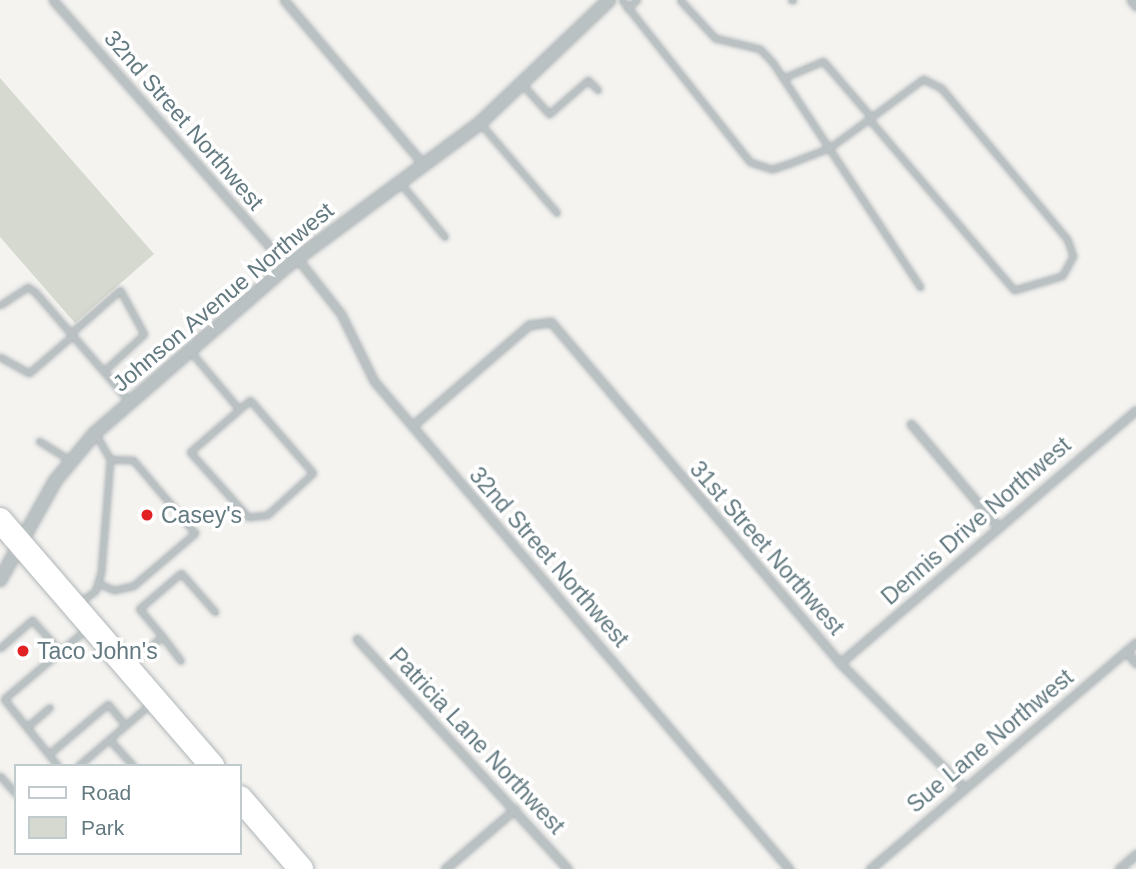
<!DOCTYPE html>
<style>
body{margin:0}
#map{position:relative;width:1136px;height:869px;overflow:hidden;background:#f4f3f0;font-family:Helvetica,sans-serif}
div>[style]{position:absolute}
.green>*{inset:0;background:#d5d9cf}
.roads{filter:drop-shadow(0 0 2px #b0b6b8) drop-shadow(0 0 2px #b0b6b8)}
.service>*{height:5px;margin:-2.5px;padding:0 2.5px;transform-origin:2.5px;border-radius:2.5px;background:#bac1c3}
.minor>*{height:7px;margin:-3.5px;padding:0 3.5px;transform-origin:3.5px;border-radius:3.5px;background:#bac1c3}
.tertiary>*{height:12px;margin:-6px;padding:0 6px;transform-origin:6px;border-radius:6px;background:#bac1c3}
.primary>*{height:24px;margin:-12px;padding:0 12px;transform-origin:12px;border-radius:12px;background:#fff}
.dots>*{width:19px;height:19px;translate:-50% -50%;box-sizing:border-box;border:4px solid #fff;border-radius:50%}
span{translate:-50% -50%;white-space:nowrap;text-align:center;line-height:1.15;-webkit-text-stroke:7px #fff;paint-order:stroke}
.street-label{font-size:23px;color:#637a81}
.poi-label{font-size:23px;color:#637a81}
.left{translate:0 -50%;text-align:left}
.legend{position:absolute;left:14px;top:764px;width:228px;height:91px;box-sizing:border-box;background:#fff;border:2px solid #c1cacd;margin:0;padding:9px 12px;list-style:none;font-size:21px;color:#637a81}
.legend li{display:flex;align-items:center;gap:14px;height:35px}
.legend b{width:35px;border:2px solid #c1cacd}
</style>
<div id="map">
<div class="green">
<i style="clip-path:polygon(0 78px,154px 254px,75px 323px,0 237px)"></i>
</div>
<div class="roads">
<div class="service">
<i style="left:622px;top:0;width:206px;rotate:51.7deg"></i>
<i style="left:750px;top:162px;width:23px;rotate:18deg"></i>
<i style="left:772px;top:169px;width:19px;rotate:-18deg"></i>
<i style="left:790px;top:163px;width:42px;rotate:-21deg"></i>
<i style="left:829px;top:148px;width:49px;rotate:-35.9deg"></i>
<i style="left:869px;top:119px;width:224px;rotate:49.7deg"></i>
<i style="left:1014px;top:290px;width:50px;rotate:-16.3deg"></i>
<i style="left:1062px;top:276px;width:23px;rotate:-61deg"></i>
<i style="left:1073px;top:256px;width:18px;rotate:-109deg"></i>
<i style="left:1067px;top:239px;width:197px;rotate:-129.8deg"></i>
<i style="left:941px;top:88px;width:20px;rotate:-153deg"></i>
<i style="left:923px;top:79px;width:67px;rotate:143.5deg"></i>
<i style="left:680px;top:0;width:52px;rotate:47.4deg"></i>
<i style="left:715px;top:38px;width:46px;rotate:13.7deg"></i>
<i style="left:760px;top:49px;width:19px;rotate:47deg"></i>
<i style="left:773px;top:63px;width:268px;rotate:56.7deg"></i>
<i style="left:791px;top:0;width:2px"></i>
<i style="left:627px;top:8px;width:13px;rotate:-39deg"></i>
<i style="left:783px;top:78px;width:43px;rotate:-23deg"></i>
<i style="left:823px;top:61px;width:74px;rotate:49.4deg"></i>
<i style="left:521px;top:83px;width:42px;rotate:47.9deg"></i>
<i style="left:549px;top:114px;width:52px;rotate:-41.1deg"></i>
<i style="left:588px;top:80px;width:14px;rotate:45deg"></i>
<i style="left:480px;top:123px;width:118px;rotate:49.5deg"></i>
<i style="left:402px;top:185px;width:67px;rotate:50.4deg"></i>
<i style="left:0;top:305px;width:33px;rotate:-33deg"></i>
<i style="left:28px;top:287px;width:9px;rotate:36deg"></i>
<i style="left:35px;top:292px;width:144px;rotate:49.2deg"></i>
<i style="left:71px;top:333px;width:65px;rotate:-41.3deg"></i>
<i style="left:120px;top:290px;width:50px;rotate:61.4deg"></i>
<i style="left:144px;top:334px;width:54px;rotate:137.2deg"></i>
<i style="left:191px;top:352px;width:73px;rotate:50deg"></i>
<i style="left:0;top:357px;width:33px;rotate:29deg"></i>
<i style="left:29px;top:373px;width:58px;rotate:-40.8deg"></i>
<i style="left:250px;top:400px;width:96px;rotate:49.2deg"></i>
<i style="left:313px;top:473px;width:62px;rotate:137.6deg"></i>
<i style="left:267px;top:515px;width:19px;rotate:174deg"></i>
<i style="left:248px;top:517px;width:87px;rotate:-131.7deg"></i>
<i style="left:190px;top:452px;width:79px;rotate:-40.9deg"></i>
<i style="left:39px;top:441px;width:38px;rotate:32deg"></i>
<i style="left:98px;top:583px;width:17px;rotate:24deg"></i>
<i style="left:114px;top:590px;width:19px;rotate:-12deg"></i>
<i style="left:133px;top:586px;width:82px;rotate:-40.5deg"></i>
<i style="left:195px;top:533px;width:96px;rotate:-130.3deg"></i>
<i style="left:133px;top:460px;width:23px;rotate:-178deg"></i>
<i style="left:80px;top:602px;width:19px;rotate:-36deg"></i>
<i style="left:95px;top:591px;width:20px;rotate:-72deg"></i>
<i style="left:101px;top:572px;width:113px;rotate:-85.4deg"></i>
<i style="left:110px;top:459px;width:30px;rotate:-120deg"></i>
<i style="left:162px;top:636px;width:31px;rotate:53deg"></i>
<i style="left:0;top:648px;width:43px;rotate:-41.2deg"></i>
<i style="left:32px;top:620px;width:42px;rotate:47.9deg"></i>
<i style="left:132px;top:663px;width:40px;rotate:-42deg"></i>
<i style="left:162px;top:636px;width:35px;rotate:-130deg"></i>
<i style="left:139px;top:609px;width:55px;rotate:-40.6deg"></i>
<i style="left:181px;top:573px;width:52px;rotate:48.9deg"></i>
<i style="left:27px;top:727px;width:30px;rotate:-41deg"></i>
<i style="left:109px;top:739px;width:36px;rotate:48deg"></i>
<i style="left:49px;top:754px;width:77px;rotate:-40.3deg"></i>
<i style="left:108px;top:704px;width:27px;rotate:51deg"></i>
<i style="left:58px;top:766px;width:86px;rotate:-128.9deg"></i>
<i style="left:4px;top:699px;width:106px;rotate:-40.4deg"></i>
<i style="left:78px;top:766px;width:95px;rotate:-40.7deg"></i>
<i style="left:0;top:776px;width:24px;rotate:48deg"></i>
</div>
<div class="minor">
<i style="left:53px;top:0;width:354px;rotate:48.7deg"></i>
<i style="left:284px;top:0;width:216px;rotate:49.7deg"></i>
<i style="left:1131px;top:0;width:8px;rotate:50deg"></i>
<i style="left:297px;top:258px;width:71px;rotate:51.8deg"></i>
<i style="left:341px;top:314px;width:75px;rotate:63.8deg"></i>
<i style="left:374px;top:381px;width:641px;rotate:49.62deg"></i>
<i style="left:911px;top:424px;width:135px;rotate:49.8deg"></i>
<i style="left:412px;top:426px;width:155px;rotate:-40.8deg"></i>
<i style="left:529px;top:325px;width:22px;rotate:-8deg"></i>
<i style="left:551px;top:322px;width:447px;rotate:49.7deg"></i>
<i style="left:840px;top:663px;width:176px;rotate:45.2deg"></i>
<i style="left:357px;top:639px;width:312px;rotate:47.5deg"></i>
<i style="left:1126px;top:651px;width:16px;rotate:50deg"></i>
<i style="left:840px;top:663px;width:389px;rotate:-40.5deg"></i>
<i style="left:445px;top:869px;width:92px;rotate:-40.6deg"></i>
<i style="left:870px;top:869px;width:349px;rotate:-40.4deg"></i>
<i style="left:1119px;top:869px;width:23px;rotate:-41deg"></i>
</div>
<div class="tertiary">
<i style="left:0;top:580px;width:113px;rotate:-60.9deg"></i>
<i style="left:55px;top:481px;width:62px;rotate:-50.2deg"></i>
<i style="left:95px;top:433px;width:254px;rotate:-41deg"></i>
<i style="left:287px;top:266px;width:240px;rotate:-36.5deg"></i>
<i style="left:480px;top:123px;width:178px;rotate:-43.6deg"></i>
</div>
<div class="primary">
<i style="left:0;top:520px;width:325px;rotate:49.2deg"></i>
<i style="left:240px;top:798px;width:94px;rotate:49.3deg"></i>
</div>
</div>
<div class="dots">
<i style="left:147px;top:515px;background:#e22122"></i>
<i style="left:23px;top:651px;background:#e22122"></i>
</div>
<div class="street-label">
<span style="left:184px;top:120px;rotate:49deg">32nd Street Northwest</span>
<span style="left:223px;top:297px;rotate:-40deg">Johnson Avenue Northwest</span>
<span style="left:976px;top:521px;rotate:-41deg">Dennis Drive Northwest</span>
<span style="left:767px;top:548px;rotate:49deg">31st Street Northwest</span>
<span style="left:549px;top:557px;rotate:49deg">32nd Street Northwest</span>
<span style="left:477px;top:741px;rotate:47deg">Patricia Lane Northwest</span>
<span style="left:990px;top:741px;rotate:-40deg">Sue Lane Northwest</span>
</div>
<div class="poi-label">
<span class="left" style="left:161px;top:515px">Casey's</span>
<span class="left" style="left:37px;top:651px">Taco John's</span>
</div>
<ul class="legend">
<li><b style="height:9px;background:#fff"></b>Road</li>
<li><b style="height:19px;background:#d5d9cf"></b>Park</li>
</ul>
</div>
